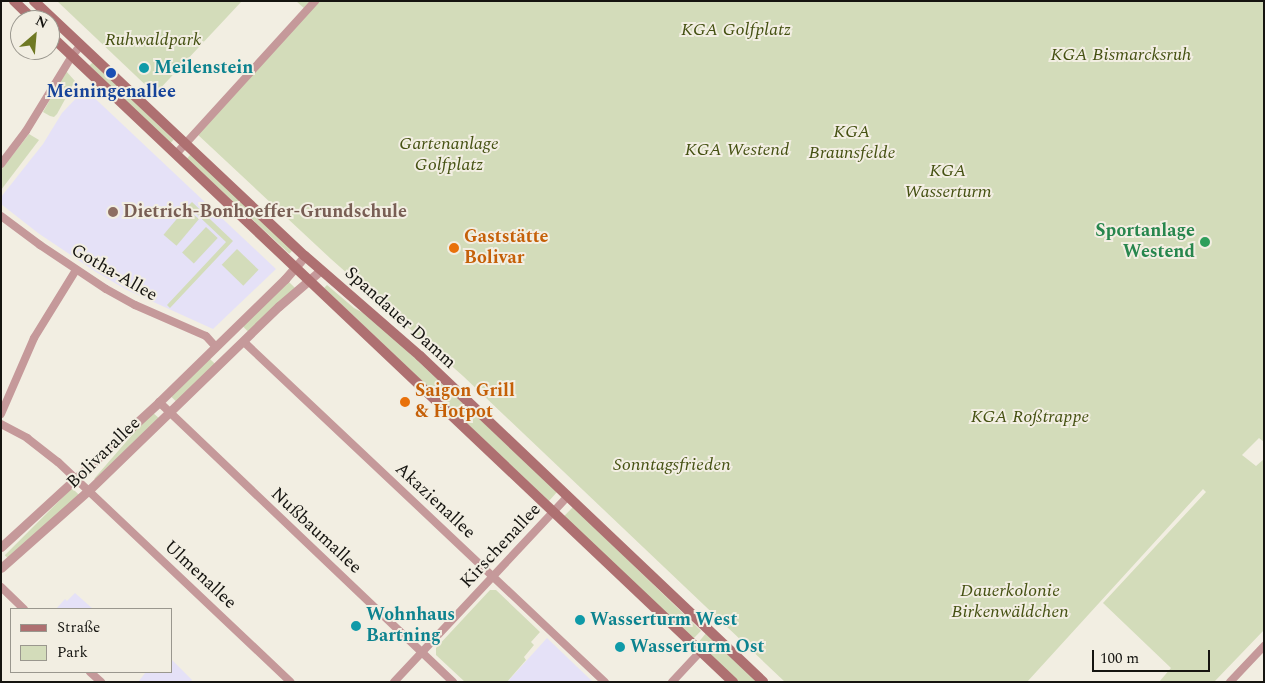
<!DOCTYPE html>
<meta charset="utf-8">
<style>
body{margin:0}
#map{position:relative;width:1265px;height:683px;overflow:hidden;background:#f2eee2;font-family:Spectral,serif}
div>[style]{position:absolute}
.education>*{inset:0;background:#e5e1f7}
.green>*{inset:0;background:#d3dcba;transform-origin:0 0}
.minor>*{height:8px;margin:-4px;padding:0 4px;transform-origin:4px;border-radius:4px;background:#c5999a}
.tertiary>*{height:9px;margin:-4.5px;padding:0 4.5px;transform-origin:4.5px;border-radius:4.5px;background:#c5999a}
.secondary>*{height:10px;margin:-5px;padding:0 5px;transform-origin:5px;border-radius:5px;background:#ae7071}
.dots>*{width:14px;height:14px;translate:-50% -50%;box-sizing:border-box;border:2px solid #f2eee2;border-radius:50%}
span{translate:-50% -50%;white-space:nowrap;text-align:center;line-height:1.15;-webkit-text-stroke:4px #f2eee2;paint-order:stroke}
.park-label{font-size:18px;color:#455112;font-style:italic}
.culture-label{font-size:18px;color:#0d838f;font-weight:700}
.left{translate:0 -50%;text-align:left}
.transit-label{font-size:18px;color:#164399;font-weight:700}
.education-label{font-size:18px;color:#785e54;font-weight:700}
.leisure-label{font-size:18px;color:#27864d;font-weight:700}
.right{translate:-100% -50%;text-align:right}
.food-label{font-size:18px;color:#c56008;font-weight:700}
.street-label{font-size:18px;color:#151410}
.frame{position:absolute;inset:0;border:2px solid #151410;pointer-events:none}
.legend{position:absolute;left:10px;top:608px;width:162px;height:65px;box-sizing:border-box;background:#f2eee2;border:1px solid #9a978e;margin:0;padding:6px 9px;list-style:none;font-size:15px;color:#151410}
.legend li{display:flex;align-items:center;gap:10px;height:25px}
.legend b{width:25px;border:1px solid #9a978e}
.north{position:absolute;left:10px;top:10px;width:50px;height:50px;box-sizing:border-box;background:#f2eee2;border:1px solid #9a978e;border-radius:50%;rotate:27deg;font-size:14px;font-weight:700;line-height:20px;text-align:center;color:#151410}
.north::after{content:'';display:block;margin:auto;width:18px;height:22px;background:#6f7924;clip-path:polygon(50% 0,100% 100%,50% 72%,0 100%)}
.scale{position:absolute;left:1092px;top:650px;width:118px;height:22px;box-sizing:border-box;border:2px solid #151410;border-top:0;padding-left:6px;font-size:15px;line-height:18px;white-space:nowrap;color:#151410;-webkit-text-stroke:4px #f2eee2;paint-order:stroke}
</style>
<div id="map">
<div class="education">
<i style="clip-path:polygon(85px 89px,276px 269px,213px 329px,127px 290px,96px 272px,38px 233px,1px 204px,1px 197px,43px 144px,62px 113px)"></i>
<i style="clip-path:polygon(75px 593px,93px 609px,56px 609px,65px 599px,67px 601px)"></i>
<i style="clip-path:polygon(547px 638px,593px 682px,507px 682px)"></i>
<i style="clip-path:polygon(171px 659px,192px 680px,190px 682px,138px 682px,146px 672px,171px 672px)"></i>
</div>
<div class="green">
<i style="clip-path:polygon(57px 1px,242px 1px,155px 94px)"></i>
<i style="clip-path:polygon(296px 1px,1264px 1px,1264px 442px,1259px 438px,1242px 455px,1256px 466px,1264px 459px,1264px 630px,1214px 682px,1159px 682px,1171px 668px,1103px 603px,1206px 492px,1203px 489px,1027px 682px,785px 682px,463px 376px,331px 259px,196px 133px,306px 10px)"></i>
<i style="left:93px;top:62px;width:112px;height:5px;rotate:44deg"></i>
<i style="clip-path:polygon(66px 71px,75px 81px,57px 114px,54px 117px,50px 116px,43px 112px)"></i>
<i style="clip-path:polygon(29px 134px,39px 140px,1px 190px,1px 170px)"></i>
<i style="left:191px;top:154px;width:140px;height:6px;rotate:43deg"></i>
<i style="clip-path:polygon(192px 202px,233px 241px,170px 308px,167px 305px,226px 242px,188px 206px)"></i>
<i style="left:186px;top:208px;width:17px;height:35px;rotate:40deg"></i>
<i style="left:206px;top:227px;width:16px;height:35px;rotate:43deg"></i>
<i style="left:237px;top:249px;width:30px;height:22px;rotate:44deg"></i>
<i style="left:288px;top:281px;width:10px;height:64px;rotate:45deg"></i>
<i style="clip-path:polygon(327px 285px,354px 308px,371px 317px,557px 492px,549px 501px,324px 288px)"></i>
<i style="left:208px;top:357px;width:10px;height:54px;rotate:45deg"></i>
<i style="left:152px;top:412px;width:9px;height:88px;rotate:41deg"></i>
<i style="left:72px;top:488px;width:10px;height:95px;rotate:45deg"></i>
<i style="left:573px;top:507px;width:178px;height:13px;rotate:44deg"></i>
<i style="clip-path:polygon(490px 590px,496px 590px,540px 632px,531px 642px,534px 645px,524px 657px,526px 660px,507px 682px,465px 682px,436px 655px,436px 648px)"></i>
<i style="clip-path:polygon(706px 633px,757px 682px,739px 682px,698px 643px)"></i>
</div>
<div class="minor">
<i style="left:176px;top:154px;width:207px;rotate:-47.7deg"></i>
<i style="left:1px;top:164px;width:41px;rotate:-52.9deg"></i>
<i style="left:26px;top:131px;width:88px;rotate:-58.5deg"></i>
<i style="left:72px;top:56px;width:14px;rotate:-51deg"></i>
<i style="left:1px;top:216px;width:49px;rotate:36.6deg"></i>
<i style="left:40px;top:245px;width:79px;rotate:33.7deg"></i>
<i style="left:106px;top:289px;width:33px;rotate:29deg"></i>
<i style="left:135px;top:305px;width:77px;rotate:23.6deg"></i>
<i style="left:206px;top:336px;width:15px;rotate:48deg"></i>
<i style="left:244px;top:342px;width:496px;rotate:43.3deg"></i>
<i style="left:159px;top:402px;width:406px;rotate:43.6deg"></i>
<i style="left:1px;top:414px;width:83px;rotate:-66.5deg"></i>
<i style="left:34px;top:338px;width:80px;rotate:-58.3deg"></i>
<i style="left:1px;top:424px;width:30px;rotate:28deg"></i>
<i style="left:27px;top:438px;width:39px;rotate:38deg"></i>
<i style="left:58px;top:462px;width:320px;rotate:43.4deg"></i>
<i style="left:1px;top:587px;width:32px;rotate:44deg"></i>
<i style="left:90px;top:672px;width:15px;rotate:42deg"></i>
<i style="left:394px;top:682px;width:255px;rotate:-46.9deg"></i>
<i style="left:672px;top:682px;width:42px;rotate:-46.9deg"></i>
<i style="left:1230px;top:682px;width:50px;rotate:-46.6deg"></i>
</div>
<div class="tertiary">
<i style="left:1px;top:547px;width:214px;rotate:-42.5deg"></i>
<i style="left:159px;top:402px;width:176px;rotate:-44.3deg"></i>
<i style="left:285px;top:279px;width:30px;rotate:-49deg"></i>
<i style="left:1px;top:568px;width:118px;rotate:-41.6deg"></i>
<i style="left:89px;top:490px;width:264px;rotate:-44.1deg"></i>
<i style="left:279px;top:306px;width:55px;rotate:-40.6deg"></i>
</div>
<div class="secondary">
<i style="left:14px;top:1px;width:28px;rotate:44deg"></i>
<i style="left:34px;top:1px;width:372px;rotate:43.3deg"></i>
<i style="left:305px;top:256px;width:152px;rotate:41deg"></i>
<i style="left:420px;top:356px;width:473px;rotate:43.5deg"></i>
<i style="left:50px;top:35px;width:941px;rotate:43.45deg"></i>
</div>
<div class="dots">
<i style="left:144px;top:68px;background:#0f9aa8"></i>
<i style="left:111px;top:73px;background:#1a4fb4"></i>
<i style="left:113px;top:212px;background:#8d6e63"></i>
<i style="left:1205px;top:242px;background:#2e9e5b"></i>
<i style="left:454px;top:248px;background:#e8710a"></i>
<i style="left:405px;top:402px;background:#e8710a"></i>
<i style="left:580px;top:620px;background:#0f9aa8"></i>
<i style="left:356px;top:626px;background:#0f9aa8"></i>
<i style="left:620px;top:647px;background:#0f9aa8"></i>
</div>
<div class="park-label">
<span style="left:736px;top:30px">KGA Golfplatz</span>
<span style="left:153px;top:40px">Ruhwaldpark</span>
<span style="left:1121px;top:55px">KGA Bismarcksruh</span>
<span style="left:852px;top:143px">KGA<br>Braunsfelde</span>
<span style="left:449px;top:155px">Gartenanlage<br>Golfplatz</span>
<span style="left:737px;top:150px">KGA Westend</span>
<span style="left:948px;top:182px">KGA<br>Wasserturm</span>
<span style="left:1030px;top:417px">KGA Roßtrappe</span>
<span style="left:672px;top:465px">Sonntagsfrieden</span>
<span style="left:1010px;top:602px">Dauerkolonie<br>Birkenwäldchen</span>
</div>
<div class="culture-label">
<span class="left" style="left:154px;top:68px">Meilenstein</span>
<span class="left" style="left:366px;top:626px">Wohnhaus<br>Bartning</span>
<span class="left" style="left:590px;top:620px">Wasserturm West</span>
<span class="left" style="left:630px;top:647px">Wasserturm Ost</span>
</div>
<div class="transit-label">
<span style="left:111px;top:92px">Meiningenallee</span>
</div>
<div class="education-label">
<span class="left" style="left:123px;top:212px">Dietrich-Bonhoeffer-Grundschule</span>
</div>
<div class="leisure-label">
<span class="right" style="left:1195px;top:242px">Sportanlage<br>Westend</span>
</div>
<div class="food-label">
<span class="left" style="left:464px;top:248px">Gaststätte<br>Bolivar</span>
<span class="left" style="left:415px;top:402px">Saigon Grill<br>&amp; Hotpot</span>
</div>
<div class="street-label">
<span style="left:114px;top:273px;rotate:30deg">Gotha-Allee</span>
<span style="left:400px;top:318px;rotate:42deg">Spandauer Damm</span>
<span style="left:104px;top:453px;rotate:-44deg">Bolivarallee</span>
<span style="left:435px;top:501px;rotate:43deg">Akazienallee</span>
<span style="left:316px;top:531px;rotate:43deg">Nußbaumallee</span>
<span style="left:501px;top:546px;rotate:-47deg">Kirschenallee</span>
<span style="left:200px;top:575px;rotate:43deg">Ulmenallee</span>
</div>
<div class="frame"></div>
<ul class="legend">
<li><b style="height:6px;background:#ae7071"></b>Straße</li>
<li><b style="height:14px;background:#d3dcba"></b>Park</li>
</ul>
<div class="north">N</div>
<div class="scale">100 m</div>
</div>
